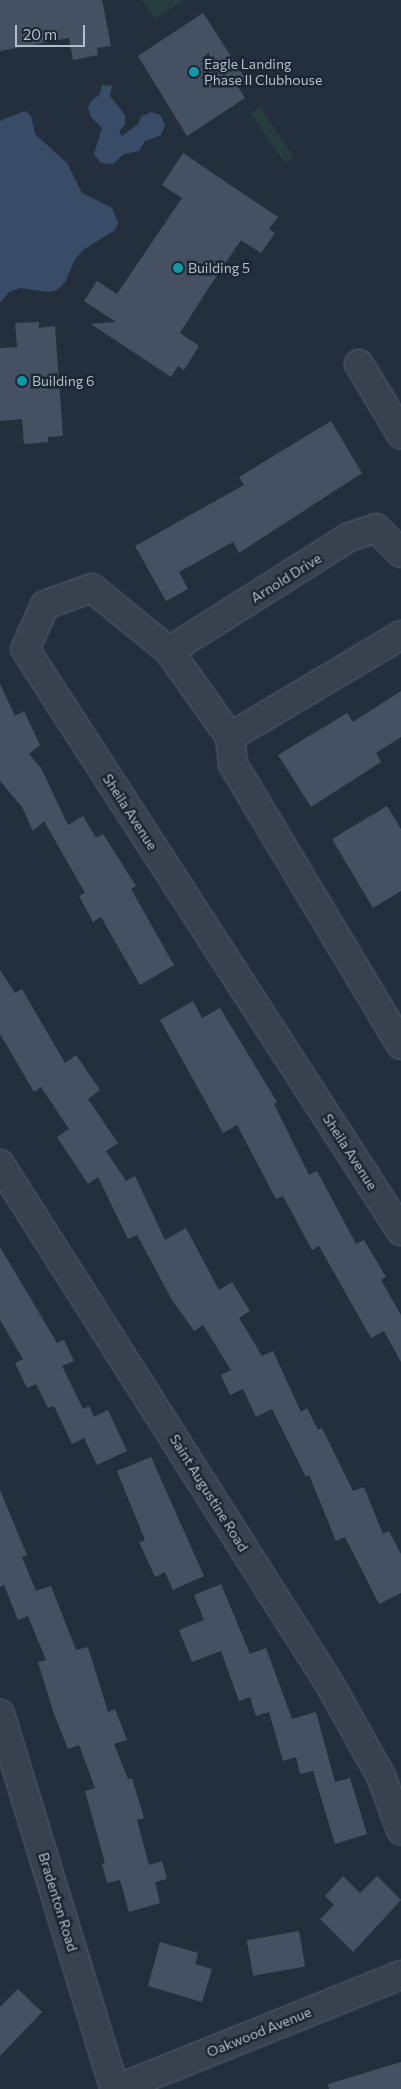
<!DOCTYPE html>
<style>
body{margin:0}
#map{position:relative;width:401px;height:2089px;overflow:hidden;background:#242f3e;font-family:Commissioner,sans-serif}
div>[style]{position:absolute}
.green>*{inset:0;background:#263c3f;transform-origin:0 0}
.water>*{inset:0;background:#394c67}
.building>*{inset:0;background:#455162;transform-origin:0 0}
.roads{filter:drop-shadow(0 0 1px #565f6c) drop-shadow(0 0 1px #565f6c)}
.minor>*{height:28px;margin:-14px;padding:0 14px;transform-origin:14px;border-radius:14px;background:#38414e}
.dots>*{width:14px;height:14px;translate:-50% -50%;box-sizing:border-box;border:2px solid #1d2633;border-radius:50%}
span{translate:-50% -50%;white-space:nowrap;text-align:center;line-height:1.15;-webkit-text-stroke:5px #1d2633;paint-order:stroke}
.poi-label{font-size:14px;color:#b4bcc9}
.left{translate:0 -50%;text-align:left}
.street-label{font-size:14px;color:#b4bcc9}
.scale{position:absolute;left:15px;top:25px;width:70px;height:22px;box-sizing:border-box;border:2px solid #b4bcc9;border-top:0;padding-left:6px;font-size:15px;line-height:18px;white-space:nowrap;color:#b4bcc9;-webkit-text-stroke:4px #1d2633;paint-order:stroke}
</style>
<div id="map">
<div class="green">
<i style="clip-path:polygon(142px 0,182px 0,183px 1px,155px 19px)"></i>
<i style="left:260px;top:107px;width:60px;height:11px;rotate:56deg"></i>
</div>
<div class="water">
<i style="clip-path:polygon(102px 85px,112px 86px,110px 96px,125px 115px,125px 124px,119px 132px,122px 136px,138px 124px,141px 117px,151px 112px,160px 115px,165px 125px,161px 135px,145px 141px,139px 151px,124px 154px,113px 164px,101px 163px,94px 154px,102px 128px,91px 117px,88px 108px,92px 100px,100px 94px)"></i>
<i style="clip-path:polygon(25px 111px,31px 116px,35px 134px,67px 163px,82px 193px,112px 208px,118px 223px,115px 230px,83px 250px,74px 261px,65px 282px,57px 290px,48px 292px,20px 288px,9px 292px,0 303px,0 121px)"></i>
</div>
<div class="building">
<i style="clip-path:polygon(0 0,102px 0,111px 46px,97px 48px,98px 55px,73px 60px,69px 38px,0 51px)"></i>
<i style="clip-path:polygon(203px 13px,247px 81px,238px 87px,245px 98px,187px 136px,138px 56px)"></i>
<i style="clip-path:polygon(183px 153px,278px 217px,269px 229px,275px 233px,261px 253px,241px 240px,206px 292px,180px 333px,199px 346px,184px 370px,178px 366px,171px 377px,91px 324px,116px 322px,84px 301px,97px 281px,117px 294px,182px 198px,162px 185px)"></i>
<i style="clip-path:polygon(39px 322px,39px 328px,55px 326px,63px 436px,48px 437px,48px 442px,24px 444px,22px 419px,0 421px,0 348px,17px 347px,15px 323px)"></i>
<i style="clip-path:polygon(331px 421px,362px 473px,239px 553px,233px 542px,179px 572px,188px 589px,166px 601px,135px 546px,244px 485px,239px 477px)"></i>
<i style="clip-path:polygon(0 684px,15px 716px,24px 711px,40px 745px,29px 754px,41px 768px,68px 825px,83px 816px,96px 838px,103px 834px,136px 886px,131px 889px,174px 965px,140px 985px,101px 917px,93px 922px,79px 896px,85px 893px,44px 821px,33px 831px,22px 807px,0 781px)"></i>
<i style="clip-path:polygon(401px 691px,401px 737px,376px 753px,381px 762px,311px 807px,278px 755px,347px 713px,353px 722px)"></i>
<i style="clip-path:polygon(387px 806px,401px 829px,401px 891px,373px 908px,332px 839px)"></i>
<i style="clip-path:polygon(0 970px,15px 993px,22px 989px,65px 1063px,76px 1055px,100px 1090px,88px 1099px,118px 1143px,106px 1151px,126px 1181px,135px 1176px,165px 1240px,186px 1228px,219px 1290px,232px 1282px,250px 1311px,239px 1318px,262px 1356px,273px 1351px,301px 1412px,307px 1408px,318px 1430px,322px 1428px,353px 1491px,364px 1487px,383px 1534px,389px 1531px,401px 1554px,401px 1593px,379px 1604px,345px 1537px,336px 1541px,309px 1475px,306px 1477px,272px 1409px,256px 1417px,243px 1389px,230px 1395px,221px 1375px,231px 1370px,203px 1325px,194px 1331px,172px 1300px,137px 1235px,128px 1239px,98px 1177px,88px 1184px,57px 1137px,69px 1129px,41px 1087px,34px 1092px,0 1034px)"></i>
<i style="clip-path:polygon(193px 1001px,202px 1018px,220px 1008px,277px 1102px,274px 1104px,309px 1175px,317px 1171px,356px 1244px,364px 1240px,386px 1277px,381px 1280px,401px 1315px,401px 1362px,384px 1331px,371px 1338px,319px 1246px,312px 1250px,283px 1196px,276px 1199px,237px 1125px,223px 1133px,160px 1020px)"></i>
<i style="clip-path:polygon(0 1247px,57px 1343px,64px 1340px,74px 1361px,62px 1366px,83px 1409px,89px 1406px,94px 1417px,108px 1410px,127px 1451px,97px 1465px,84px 1438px,72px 1444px,54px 1406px,48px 1408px,36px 1384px,27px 1388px,15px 1363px,23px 1359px,0 1320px)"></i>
<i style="clip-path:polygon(151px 1457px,204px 1576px,173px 1590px,165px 1572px,155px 1577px,139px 1542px,145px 1540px,117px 1471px)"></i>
<i style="clip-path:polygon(0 1490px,27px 1555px,22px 1557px,36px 1591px,51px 1586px,76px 1650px,88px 1647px,108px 1712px,115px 1709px,127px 1740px,114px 1744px,128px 1779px,132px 1778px,144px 1818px,137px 1820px,149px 1865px,162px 1861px,167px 1879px,155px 1882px,160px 1903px,129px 1912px,120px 1880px,107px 1883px,102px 1864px,105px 1863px,85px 1791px,95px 1788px,79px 1745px,68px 1749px,54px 1714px,38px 1662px,46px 1660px,28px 1616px,18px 1620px,4px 1585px,0 1587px)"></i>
<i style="clip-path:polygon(221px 1584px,250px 1654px,266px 1648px,292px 1719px,316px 1712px,335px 1782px,350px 1778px,367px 1834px,335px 1844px,313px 1771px,300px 1774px,296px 1757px,283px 1761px,269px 1712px,256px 1716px,250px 1697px,239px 1701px,221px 1651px,192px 1662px,179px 1630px,204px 1620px,194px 1595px)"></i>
<i style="clip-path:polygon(343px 1876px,360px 1893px,377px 1876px,401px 1900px,353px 1952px,320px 1919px,334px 1905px,325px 1896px)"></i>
<i style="left:299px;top:1931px;width:36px;height:53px;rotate:80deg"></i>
<i style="clip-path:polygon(160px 1942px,198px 1953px,195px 1964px,212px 1969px,202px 2002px,148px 1986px)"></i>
<i style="clip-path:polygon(18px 1989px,42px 2012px,0 2056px,0 2007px)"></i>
<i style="clip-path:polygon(401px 2062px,401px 2089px,329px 2089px,328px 2084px)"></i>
</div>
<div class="roads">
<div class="minor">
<i style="left:359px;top:364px;width:82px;rotate:59deg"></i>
<i style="left:169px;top:651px;width:213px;rotate:-32.3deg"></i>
<i style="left:349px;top:537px;width:28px;rotate:-18deg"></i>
<i style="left:376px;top:528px;width:35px;rotate:45deg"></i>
<i style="left:230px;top:737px;width:199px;rotate:-30.8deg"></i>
<i style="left:401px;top:1045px;width:327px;rotate:-120.9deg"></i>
<i style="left:233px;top:764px;width:27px;rotate:-96deg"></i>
<i style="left:230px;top:737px;width:105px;rotate:-125.3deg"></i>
<i style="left:169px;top:651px;width:99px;rotate:-140.7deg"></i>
<i style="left:92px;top:588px;width:50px;rotate:160.1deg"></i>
<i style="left:45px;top:605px;width:48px;rotate:114.4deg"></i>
<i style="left:25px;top:649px;width:693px;rotate:57.14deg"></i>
<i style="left:0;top:1164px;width:614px;rotate:57.63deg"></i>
<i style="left:329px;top:1683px;width:107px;rotate:60.8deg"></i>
<i style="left:381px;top:1776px;width:58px;rotate:69.7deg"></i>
<i style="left:0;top:1714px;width:392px;rotate:73deg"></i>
<i style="left:117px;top:2089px;width:306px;rotate:-21.9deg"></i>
</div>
</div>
<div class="dots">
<i style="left:194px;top:72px;background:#0f9aa8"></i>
<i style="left:178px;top:268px;background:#0f9aa8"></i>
<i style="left:22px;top:381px;background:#0f9aa8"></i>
</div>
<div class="poi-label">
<span class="left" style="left:204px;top:72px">Eagle Landing<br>Phase II Clubhouse</span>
<span class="left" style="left:188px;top:268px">Building 5</span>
<span class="left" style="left:32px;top:381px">Building 6</span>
</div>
<div class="street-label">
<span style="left:286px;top:578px;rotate:-32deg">Arnold Drive</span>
<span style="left:130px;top:812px;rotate:57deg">Sheila Avenue</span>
<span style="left:350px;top:1152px;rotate:57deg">Sheila Avenue</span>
<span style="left:209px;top:1493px;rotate:58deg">Saint Augustine Road</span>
<span style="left:58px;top:1902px;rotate:73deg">Bradenton Road</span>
<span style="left:259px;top:2032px;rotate:-22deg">Oakwood Avenue</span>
</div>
<div class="scale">20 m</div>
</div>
